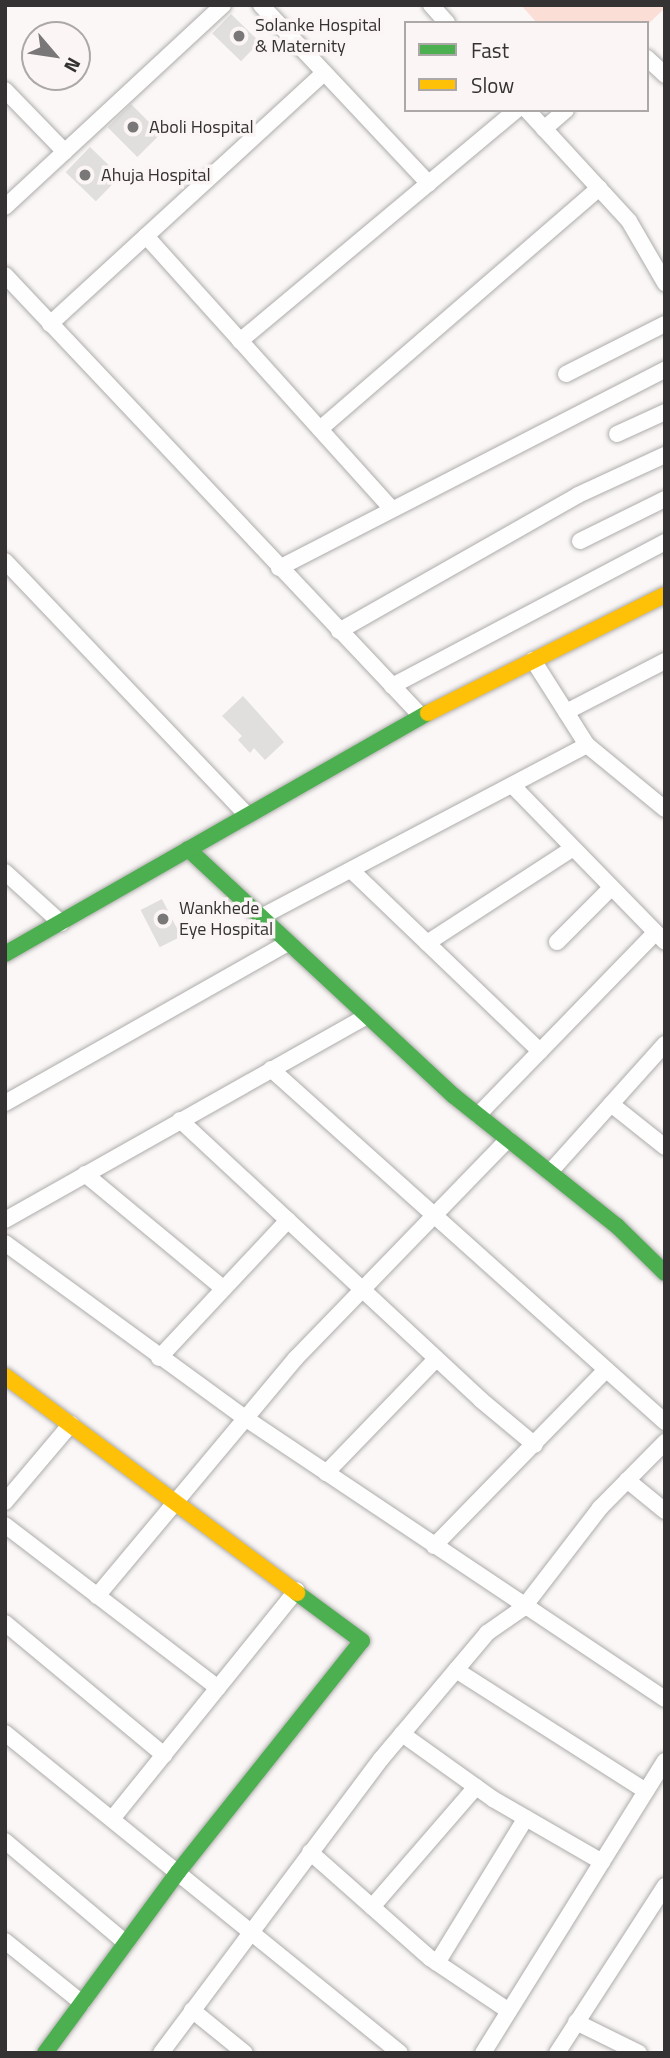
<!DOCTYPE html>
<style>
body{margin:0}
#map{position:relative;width:670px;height:2058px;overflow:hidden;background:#faf7f6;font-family:"Titillium Web",sans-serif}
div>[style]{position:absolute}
.green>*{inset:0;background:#fbded6}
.building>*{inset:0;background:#e1dfde;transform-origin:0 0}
.roads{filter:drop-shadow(0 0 2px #aeacab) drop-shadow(0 0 2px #aeacab)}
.street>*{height:16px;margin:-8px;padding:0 8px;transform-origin:8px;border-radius:8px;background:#fefefe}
.fast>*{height:16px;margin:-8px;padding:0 8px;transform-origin:8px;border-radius:8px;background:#4caf50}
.slow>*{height:16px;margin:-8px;padding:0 8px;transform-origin:8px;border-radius:8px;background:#ffc107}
.dots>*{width:19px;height:19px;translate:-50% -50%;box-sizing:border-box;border:4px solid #fbf6f5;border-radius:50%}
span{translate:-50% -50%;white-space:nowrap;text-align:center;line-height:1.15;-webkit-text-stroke:7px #fbf6f5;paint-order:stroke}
.poi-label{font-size:18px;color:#343232}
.left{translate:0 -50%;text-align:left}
.frame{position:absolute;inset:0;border:7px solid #343232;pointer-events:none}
.legend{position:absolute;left:404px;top:21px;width:245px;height:91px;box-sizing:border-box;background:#fbf6f5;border:2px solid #aba8a7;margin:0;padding:9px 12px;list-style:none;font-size:21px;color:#343232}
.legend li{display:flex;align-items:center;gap:14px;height:35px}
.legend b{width:35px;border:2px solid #aba8a7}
.north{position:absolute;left:21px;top:21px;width:70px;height:70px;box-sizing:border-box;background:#fbf6f5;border:2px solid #aba8a7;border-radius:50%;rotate:119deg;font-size:19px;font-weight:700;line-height:28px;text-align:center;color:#343232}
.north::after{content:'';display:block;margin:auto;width:24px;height:32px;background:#797777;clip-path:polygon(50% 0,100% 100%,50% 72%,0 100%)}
</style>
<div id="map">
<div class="green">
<i style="clip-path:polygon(521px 5px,665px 5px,665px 8px,647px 25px,537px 23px)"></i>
</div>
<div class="building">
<i style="left:231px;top:14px;width:40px;height:27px;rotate:44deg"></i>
<i style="left:131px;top:104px;width:42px;height:33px;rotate:45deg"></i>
<i style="left:90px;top:147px;width:42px;height:35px;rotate:44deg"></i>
<i style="clip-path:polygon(243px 696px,284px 742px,265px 760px,254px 748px,250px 753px,238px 740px,242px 736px,222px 716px)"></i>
<i style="left:162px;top:899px;width:42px;height:24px;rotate:63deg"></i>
</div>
<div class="roads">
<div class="street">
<i style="left:261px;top:5px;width:245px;rotate:46.8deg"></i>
<i style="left:431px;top:5px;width:24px;rotate:48deg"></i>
<i style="left:647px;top:58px;width:25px;rotate:43deg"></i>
<i style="left:5px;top:90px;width:86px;rotate:45.9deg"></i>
<i style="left:527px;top:110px;width:151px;rotate:47.4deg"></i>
<i style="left:629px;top:221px;width:72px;rotate:59.9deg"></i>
<i style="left:544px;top:129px;width:29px;rotate:-41deg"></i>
<i style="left:5px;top:207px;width:297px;rotate:-42.8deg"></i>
<i style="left:146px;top:236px;width:366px;rotate:48deg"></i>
<i style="left:5px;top:275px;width:606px;rotate:46.67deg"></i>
<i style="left:50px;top:324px;width:372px;rotate:-42.5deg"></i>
<i style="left:240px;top:341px;width:360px;rotate:-39.9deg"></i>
<i style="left:566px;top:374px;width:111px;rotate:-26.8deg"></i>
<i style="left:320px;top:429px;width:369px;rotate:-40.8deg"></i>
<i style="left:617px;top:434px;width:53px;rotate:-24.6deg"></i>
<i style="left:580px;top:541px;width:95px;rotate:-26.3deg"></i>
<i style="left:5px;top:561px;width:349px;rotate:46.4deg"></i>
<i style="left:279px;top:568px;width:434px;rotate:-27.2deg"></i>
<i style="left:339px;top:631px;width:275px;rotate:-29.6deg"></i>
<i style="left:578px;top:495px;width:96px;rotate:-24.7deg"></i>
<i style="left:533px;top:660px;width:101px;rotate:57.6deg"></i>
<i style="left:587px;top:745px;width:101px;rotate:39.4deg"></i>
<i style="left:392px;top:686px;width:309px;rotate:-27.8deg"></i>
<i style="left:566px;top:712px;width:111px;rotate:-27.3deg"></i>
<i style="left:512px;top:785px;width:219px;rotate:45.7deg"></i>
<i style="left:351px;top:870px;width:262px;rotate:43.8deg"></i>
<i style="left:5px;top:872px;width:76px;rotate:42.3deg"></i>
<i style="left:259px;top:918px;width:371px;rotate:-27.8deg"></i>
<i style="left:557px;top:942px;width:75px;rotate:-45deg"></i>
<i style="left:427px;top:943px;width:173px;rotate:-33deg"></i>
<i style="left:271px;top:1069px;width:529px;rotate:41.86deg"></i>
<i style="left:5px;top:1103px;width:323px;rotate:-29.5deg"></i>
<i style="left:611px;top:1104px;width:69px;rotate:38.5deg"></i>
<i style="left:478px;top:1115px;width:254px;rotate:-45.8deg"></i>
<i style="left:180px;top:1120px;width:411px;rotate:42.9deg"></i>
<i style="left:481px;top:1400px;width:70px;rotate:39.8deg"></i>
<i style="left:550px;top:1172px;width:172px;rotate:-48.1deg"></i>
<i style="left:85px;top:1174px;width:180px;rotate:39.6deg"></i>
<i style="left:5px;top:1220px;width:414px;rotate:-29.4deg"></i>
<i style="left:5px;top:1243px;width:297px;rotate:36.1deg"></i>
<i style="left:245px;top:1418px;width:505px;rotate:33.78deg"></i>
<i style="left:159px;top:1358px;width:189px;rotate:-46.9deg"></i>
<i style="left:326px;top:1473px;width:158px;rotate:-46deg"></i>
<i style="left:627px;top:1480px;width:49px;rotate:39.2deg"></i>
<i style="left:5px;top:1502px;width:102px;rotate:-49.8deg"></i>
<i style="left:5px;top:1525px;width:268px;rotate:37.4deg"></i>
<i style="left:434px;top:1546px;width:243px;rotate:-45.7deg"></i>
<i style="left:97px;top:1596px;width:310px;rotate:-50.1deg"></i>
<i style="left:296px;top:1358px;width:305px;rotate:-45.9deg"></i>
<i style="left:5px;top:1623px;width:207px;rotate:39.7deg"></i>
<i style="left:456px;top:1670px;width:225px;rotate:32.5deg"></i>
<i style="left:5px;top:1733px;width:508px;rotate:39.01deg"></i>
<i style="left:402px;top:1734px;width:112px;rotate:35.5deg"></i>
<i style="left:493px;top:1799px;width:126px;rotate:30deg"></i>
<i style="left:112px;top:1819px;width:294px;rotate:-51.1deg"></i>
<i style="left:5px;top:1841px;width:158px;rotate:40.1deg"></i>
<i style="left:310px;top:1852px;width:160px;rotate:41.5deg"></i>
<i style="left:430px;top:1958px;width:95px;rotate:33.9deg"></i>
<i style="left:372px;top:1907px;width:159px;rotate:-49.1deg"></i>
<i style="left:5px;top:1941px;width:99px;rotate:38.8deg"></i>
<i style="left:437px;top:1963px;width:170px;rotate:-58.5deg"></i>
<i style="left:192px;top:2010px;width:68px;rotate:39.1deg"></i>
<i style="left:576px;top:2022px;width:70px;rotate:26.2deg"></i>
<i style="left:161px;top:2053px;width:367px;rotate:-53.2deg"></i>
<i style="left:381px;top:1759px;width:165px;rotate:-49.9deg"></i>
<i style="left:487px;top:1633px;width:44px;rotate:-34.8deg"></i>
<i style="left:523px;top:1608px;width:126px;rotate:-52.4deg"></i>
<i style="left:600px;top:1508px;width:93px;rotate:-45.4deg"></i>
<i style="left:483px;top:2053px;width:344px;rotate:-58.1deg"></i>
<i style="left:557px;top:2053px;width:199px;rotate:-57.1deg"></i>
</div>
<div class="fast">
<i style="left:188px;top:849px;width:363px;rotate:42.9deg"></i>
<i style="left:454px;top:1096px;width:208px;rotate:38.6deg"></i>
<i style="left:617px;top:1226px;width:67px;rotate:44.4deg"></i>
<i style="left:5px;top:954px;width:487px;rotate:-29.7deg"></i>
<i style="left:45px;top:2053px;width:225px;rotate:-53.7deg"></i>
<i style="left:178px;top:1872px;width:295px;rotate:-51.5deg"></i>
<i style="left:362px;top:1641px;width:81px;rotate:-143.6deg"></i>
</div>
<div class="slow">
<i style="left:428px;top:713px;width:265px;rotate:-26.5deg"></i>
<i style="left:5px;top:1376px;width:364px;rotate:36.6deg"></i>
</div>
</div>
<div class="dots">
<i style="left:239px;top:36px;background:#797777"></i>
<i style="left:133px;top:127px;background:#797777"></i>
<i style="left:85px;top:175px;background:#797777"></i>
<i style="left:163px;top:919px;background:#797777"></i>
</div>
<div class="poi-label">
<span class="left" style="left:255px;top:36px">Solanke Hospital<br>&amp; Maternity</span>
<span class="left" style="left:149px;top:127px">Aboli Hospital</span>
<span class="left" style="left:101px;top:175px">Ahuja Hospital</span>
<span class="left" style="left:179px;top:919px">Wankhede<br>Eye Hospital</span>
</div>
<div class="frame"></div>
<ul class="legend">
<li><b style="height:9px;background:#4caf50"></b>Fast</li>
<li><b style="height:9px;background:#ffc107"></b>Slow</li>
</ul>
<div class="north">N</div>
</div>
